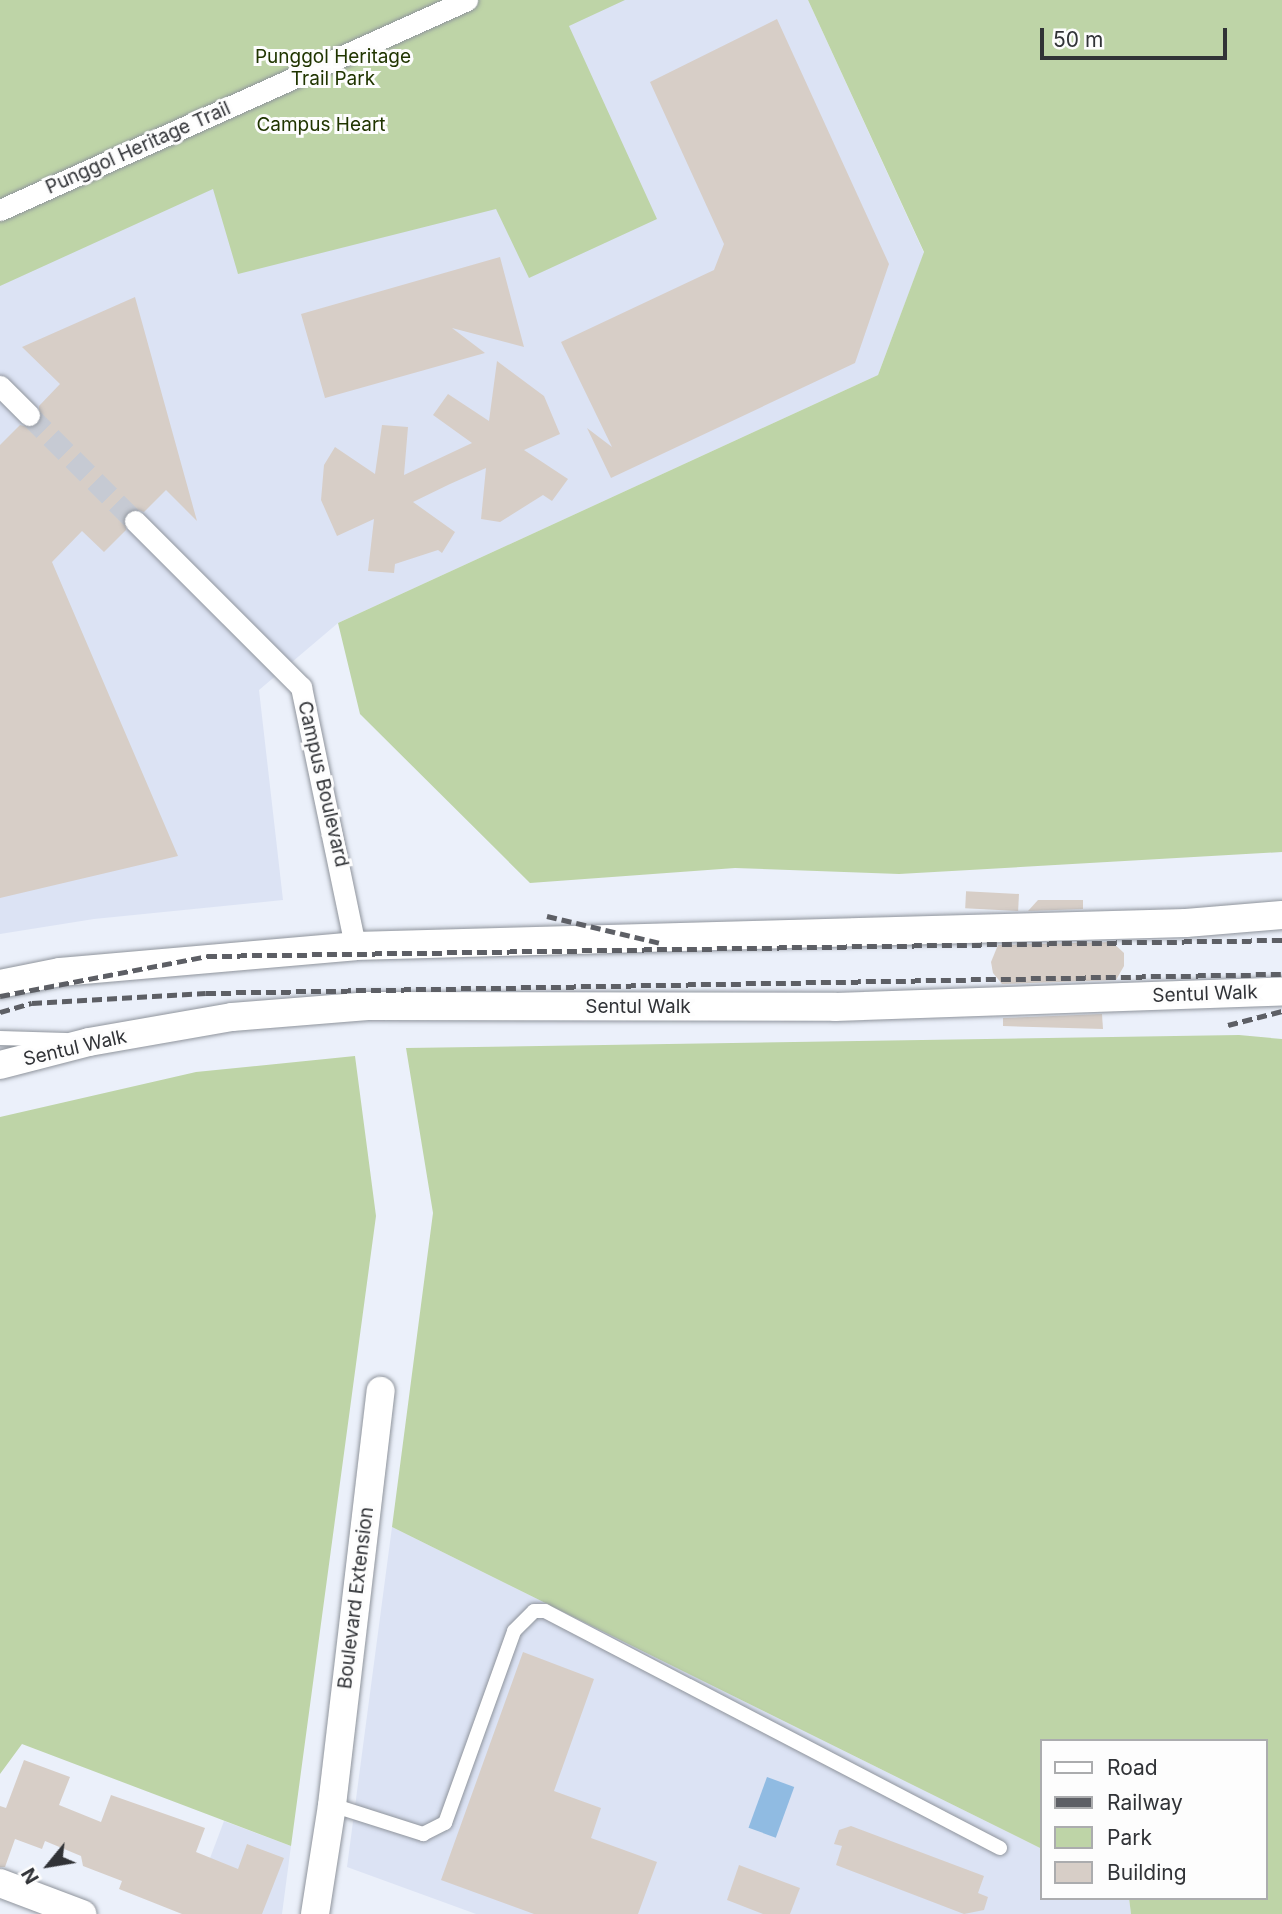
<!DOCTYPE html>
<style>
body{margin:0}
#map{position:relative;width:1282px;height:1914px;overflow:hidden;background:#ebf0fa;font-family:Inter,sans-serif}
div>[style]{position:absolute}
.built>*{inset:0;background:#dce3f4}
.green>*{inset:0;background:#bed4a7}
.water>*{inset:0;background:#90bbe2;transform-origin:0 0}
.building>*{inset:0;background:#d7cec7;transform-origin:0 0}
.pedestrian-tunnel>*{height:21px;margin-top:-10.5px;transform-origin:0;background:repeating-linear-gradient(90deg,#c6cad3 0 21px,transparent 0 31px)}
.roads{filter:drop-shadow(0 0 2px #8f949c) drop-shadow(0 0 2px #8f949c)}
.service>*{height:14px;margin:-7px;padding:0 7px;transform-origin:7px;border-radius:7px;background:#fff}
.pedestrian>*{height:21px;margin:-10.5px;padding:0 10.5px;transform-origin:10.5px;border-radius:10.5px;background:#fff}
.minor>*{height:28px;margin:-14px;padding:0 14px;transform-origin:14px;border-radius:14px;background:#fff}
.rail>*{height:5px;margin-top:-2.5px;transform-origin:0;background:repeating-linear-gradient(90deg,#5d5f65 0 10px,transparent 0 15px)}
span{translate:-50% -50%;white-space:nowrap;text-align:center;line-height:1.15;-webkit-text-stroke:6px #fdfdfd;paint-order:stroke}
.park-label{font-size:19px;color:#203500}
.street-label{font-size:19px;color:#313337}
.legend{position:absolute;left:1040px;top:1739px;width:228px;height:161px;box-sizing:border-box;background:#fdfdfd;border:2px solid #abacae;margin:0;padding:9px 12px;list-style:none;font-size:21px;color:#313337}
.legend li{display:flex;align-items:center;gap:14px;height:35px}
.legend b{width:35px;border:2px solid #abacae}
.north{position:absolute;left:14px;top:1830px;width:70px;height:70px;-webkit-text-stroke:5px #fdfdfd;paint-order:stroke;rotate:240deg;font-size:19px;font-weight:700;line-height:28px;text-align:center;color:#313337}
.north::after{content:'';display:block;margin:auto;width:24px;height:32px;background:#313337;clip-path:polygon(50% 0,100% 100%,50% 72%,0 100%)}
.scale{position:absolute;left:1040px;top:28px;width:187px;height:32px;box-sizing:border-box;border:4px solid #313337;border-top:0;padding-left:9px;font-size:21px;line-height:24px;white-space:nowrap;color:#313337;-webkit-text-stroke:5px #fdfdfd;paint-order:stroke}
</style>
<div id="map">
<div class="built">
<i style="clip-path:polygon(0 0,808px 0,924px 253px,878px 375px,338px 623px,259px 690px,283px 900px,94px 919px,0 934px)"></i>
<i style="clip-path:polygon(392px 1527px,1042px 1849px,1042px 1898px,1129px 1898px,1131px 1914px,476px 1914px,347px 1867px)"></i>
<i style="clip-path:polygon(224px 1821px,291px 1846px,282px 1914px,189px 1914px)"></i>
</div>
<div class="green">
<i style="clip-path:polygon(0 0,625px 0,569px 26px,657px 219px,529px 278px,496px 209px,238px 274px,213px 189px,0 286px)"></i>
<i style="clip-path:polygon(808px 0,1282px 0,1282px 852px,899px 874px,735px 868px,530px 883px,360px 714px,338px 623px,878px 375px,924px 252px)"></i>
<i style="clip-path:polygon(1239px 1035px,1282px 1039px,1282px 1914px,1131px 1914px,1129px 1898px,1266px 1898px,1266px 1741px,1042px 1741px,1042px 1849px,392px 1527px,433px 1213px,406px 1048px)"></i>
<i style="clip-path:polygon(355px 1056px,376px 1216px,291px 1846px,22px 1744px,0 1774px,0 1117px,196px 1072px)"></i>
</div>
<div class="water">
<i style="left:767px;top:1777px;width:29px;height:54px;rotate:20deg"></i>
</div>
<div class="building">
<i style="clip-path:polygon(777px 19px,889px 264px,855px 363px,611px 478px,587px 428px,612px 447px,561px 342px,714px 270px,724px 244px,650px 82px)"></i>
<i style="clip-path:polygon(500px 257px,524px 347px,452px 328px,485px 353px,325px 398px,301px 314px)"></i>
<i style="clip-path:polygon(135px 297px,197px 521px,166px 490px,144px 512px,132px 508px,125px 512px,126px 530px,104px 552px,82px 531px,52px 562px,178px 856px,0 898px,0 445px,20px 425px,32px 428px,39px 424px,39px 406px,60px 384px,22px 347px)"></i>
<i style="clip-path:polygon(497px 361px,544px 396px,560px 434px,524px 450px,568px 479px,552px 501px,543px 495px,500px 522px,481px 519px,486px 468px,450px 484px,413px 502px,455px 532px,442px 553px,438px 550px,395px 564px,394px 573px,368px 571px,374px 519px,337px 536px,321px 500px,324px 465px,335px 447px,375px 474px,382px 425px,408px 427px,404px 475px,472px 443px,433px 415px,448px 394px,489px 421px)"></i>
<i style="left:1019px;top:894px;width:17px;height:53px;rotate:93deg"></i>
<i style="clip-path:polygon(1038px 900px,1083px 900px,1083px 909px,1028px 911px)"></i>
<i style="clip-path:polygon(1112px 942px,1124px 953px,1124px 966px,1116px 980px,1002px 984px,993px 973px,991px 962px,998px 945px)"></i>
<i style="clip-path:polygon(1102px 1014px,1103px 1029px,1003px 1026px,1003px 1018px)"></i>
<i style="clip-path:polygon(523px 1652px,594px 1679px,554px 1791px,601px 1808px,591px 1838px,657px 1862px,638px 1914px,534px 1914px,441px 1880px)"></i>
<i style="clip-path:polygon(24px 1760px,70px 1777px,59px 1805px,101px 1822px,111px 1795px,205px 1828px,196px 1852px,238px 1869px,247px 1844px,284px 1858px,262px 1914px,182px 1914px,119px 1889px,122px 1881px,83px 1866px,81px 1856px,45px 1841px,42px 1849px,15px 1839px,5px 1867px,0 1867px,0 1806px,6px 1808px)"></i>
<i style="clip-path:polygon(851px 1826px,984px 1876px,978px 1893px,988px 1897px,984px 1910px,964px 1914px,836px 1865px,842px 1846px,834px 1844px,839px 1830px)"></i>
<i style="clip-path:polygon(739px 1865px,800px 1888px,790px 1914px,763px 1914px,727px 1900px)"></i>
</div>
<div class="pedestrian-tunnel">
<i style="left:29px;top:415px;width:150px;rotate:45deg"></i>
</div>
<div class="roads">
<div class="service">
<i style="left:0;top:1038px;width:66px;rotate:1.7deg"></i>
<i style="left:332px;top:1805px;width:96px;rotate:17.7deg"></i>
<i style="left:423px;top:1834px;width:25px;rotate:-27deg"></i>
<i style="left:445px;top:1823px;width:204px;rotate:-70.2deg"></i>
<i style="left:514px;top:1631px;width:28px;rotate:-45deg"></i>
<i style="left:534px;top:1611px;width:11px"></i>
<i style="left:545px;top:1611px;width:513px;rotate:27.51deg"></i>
</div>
<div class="pedestrian">
<i style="left:0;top:210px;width:512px;rotate:-24.21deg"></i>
<i style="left:0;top:386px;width:41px;rotate:45deg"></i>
<i style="left:135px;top:521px;width:235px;rotate:45deg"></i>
<i style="left:301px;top:687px;width:265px;rotate:78.2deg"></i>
</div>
<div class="minor">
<i style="left:0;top:984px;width:61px;rotate:-11.3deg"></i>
<i style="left:60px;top:972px;width:296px;rotate:-5deg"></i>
<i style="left:355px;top:946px;width:831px;rotate:-1.59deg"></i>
<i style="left:1186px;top:923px;width:96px;rotate:-4.8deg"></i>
<i style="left:0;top:1065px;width:92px;rotate:-14.5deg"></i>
<i style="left:89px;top:1042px;width:145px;rotate:-9.9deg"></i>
<i style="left:232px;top:1017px;width:136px;rotate:-4.6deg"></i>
<i style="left:368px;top:1006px;width:467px;rotate:0.1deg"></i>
<i style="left:835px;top:1007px;width:447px;rotate:-2deg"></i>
<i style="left:0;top:1883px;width:88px;rotate:20.7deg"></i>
<i style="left:315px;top:1914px;width:110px;rotate:-81.1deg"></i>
<i style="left:332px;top:1805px;width:417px;rotate:-83.3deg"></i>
</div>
</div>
<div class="rail">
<i style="left:547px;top:916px;width:116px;rotate:13.4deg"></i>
<i style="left:0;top:996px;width:211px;rotate:-10.9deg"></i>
<i style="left:207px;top:956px;width:1075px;rotate:-0.85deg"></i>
<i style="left:0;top:1012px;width:33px;rotate:-16deg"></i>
<i style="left:32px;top:1003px;width:174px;rotate:-3.3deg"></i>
<i style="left:206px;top:993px;width:1076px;rotate:-1.01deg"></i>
<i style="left:1228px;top:1025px;width:56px;rotate:-14.5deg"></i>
</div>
<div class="park-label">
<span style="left:333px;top:68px">Punggol Heritage<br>Trail Park</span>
<span style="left:321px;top:125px">Campus Heart</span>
</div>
<div class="street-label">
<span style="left:138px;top:148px;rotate:-24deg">Punggol Heritage Trail</span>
<span style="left:323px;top:784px;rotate:77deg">Campus Boulevard</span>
<span style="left:1205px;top:994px;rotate:-2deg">Sentul Walk</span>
<span style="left:638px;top:1007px">Sentul Walk</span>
<span style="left:75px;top:1048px;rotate:-13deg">Sentul Walk</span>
<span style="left:356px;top:1598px;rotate:-83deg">Boulevard Extension</span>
</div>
<ul class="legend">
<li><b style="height:9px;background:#fff"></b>Road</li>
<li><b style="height:9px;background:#5d5f65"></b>Railway</li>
<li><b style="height:19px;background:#bed4a7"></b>Park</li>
<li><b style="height:19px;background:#d7cec7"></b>Building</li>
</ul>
<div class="north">N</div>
<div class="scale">50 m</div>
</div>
